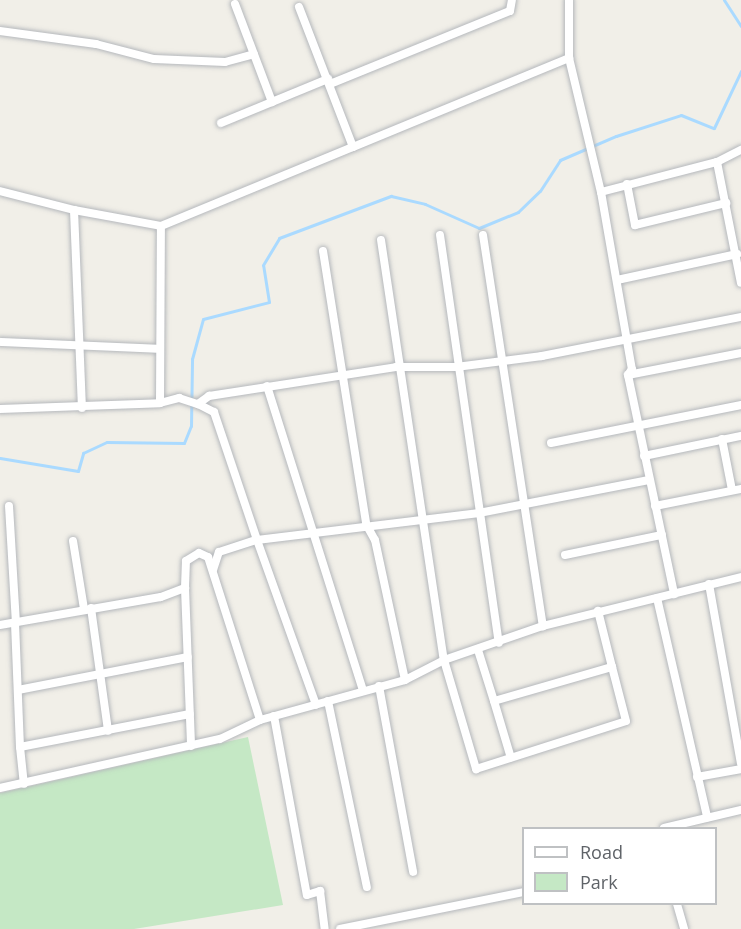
<!DOCTYPE html>
<style>
body{margin:0}
#map{position:relative;width:741px;height:929px;overflow:hidden;background:#f1efe8;font-family:"Open Sans",sans-serif}
div>[style]{position:absolute}
.green>*{inset:0;background:#c5e8c5}
.stream>*{height:3px;margin:-1.5px;padding:0 1.5px;transform-origin:1.5px;border-radius:1.5px;background:#aadaff}
.roads{filter:drop-shadow(0 0 2px #b5b8bc) drop-shadow(0 0 2px #b5b8bc)}
.street>*{height:8px;margin:-4px;padding:0 4px;transform-origin:4px;border-radius:4px;background:#fff}
span{translate:-50% -50%;white-space:nowrap;text-align:center;line-height:1.15;-webkit-text-stroke:4.5px #fff;paint-order:stroke}
.legend{position:absolute;left:522px;top:827px;width:195px;height:78px;box-sizing:border-box;background:#fff;border:2px solid #bfc1c3;margin:0;padding:8px 10px;list-style:none;font-size:18px;color:#5f6368}
.legend li{display:flex;align-items:center;gap:12px;height:30px}
.legend b{width:30px;border:2px solid #bfc1c3}
</style>
<div id="map">
<div class="green">
<i style="clip-path:polygon(248px 737px,283px 905px,134px 929px,0 929px,0 793px)"></i>
</div>
<div class="stream">
<i style="left:724px;top:0;width:31px;rotate:57deg"></i>
<i style="left:0;top:458px;width:79px;rotate:9.5deg"></i>
<i style="left:78px;top:471px;width:19px;rotate:-74deg"></i>
<i style="left:83px;top:453px;width:26px;rotate:-25deg"></i>
<i style="left:107px;top:442px;width:77px;rotate:0.7deg"></i>
<i style="left:184px;top:443px;width:18px;rotate:-68deg"></i>
<i style="left:191px;top:426px;width:67px;rotate:-89.1deg"></i>
<i style="left:192px;top:359px;width:41px;rotate:-74.6deg"></i>
<i style="left:203px;top:319px;width:68px;rotate:-14.4deg"></i>
<i style="left:269px;top:302px;width:37px;rotate:-99deg"></i>
<i style="left:263px;top:265px;width:31px;rotate:-59deg"></i>
<i style="left:279px;top:238px;width:120px;rotate:-20.6deg"></i>
<i style="left:391px;top:196px;width:35px;rotate:13deg"></i>
<i style="left:425px;top:204px;width:59px;rotate:24deg"></i>
<i style="left:479px;top:228px;width:42px;rotate:-22.3deg"></i>
<i style="left:518px;top:212px;width:30px;rotate:-44deg"></i>
<i style="left:540px;top:191px;width:37px;rotate:-57deg"></i>
<i style="left:560px;top:160px;width:61px;rotate:-23.2deg"></i>
<i style="left:616px;top:136px;width:68px;rotate:-17.9deg"></i>
<i style="left:681px;top:115px;width:35px;rotate:22deg"></i>
<i style="left:714px;top:128px;width:63px;rotate:-64.7deg"></i>
</div>
<div class="roads">
<div class="street">
<i style="left:569px;top:0;width:58px;rotate:90deg"></i>
<i style="left:569px;top:58px;width:138px;rotate:76.6deg"></i>
<i style="left:601px;top:192px;width:180px;rotate:80.1deg"></i>
<i style="left:632px;top:369px;width:7px;rotate:124deg"></i>
<i style="left:628px;top:375px;width:224px;rotate:78.1deg"></i>
<i style="left:235px;top:4px;width:105px;rotate:69.3deg"></i>
<i style="left:299px;top:7px;width:150px;rotate:68.9deg"></i>
<i style="left:353px;top:147px;width:234px;rotate:-22.4deg"></i>
<i style="left:0;top:31px;width:97px;rotate:7.7deg"></i>
<i style="left:96px;top:44px;width:60px;rotate:14.5deg"></i>
<i style="left:154px;top:59px;width:71px;rotate:2.4deg"></i>
<i style="left:225px;top:62px;width:30px;rotate:-15deg"></i>
<i style="left:330px;top:84px;width:194px;rotate:-22.1deg"></i>
<i style="left:510px;top:11px;width:11px;rotate:-80deg"></i>
<i style="left:221px;top:123px;width:116px;rotate:-22.4deg"></i>
<i style="left:717px;top:162px;width:123px;rotate:78.8deg"></i>
<i style="left:627px;top:184px;width:42px;rotate:79deg"></i>
<i style="left:635px;top:225px;width:94px;rotate:-13.6deg"></i>
<i style="left:0;top:191px;width:76px;rotate:14.4deg"></i>
<i style="left:74px;top:210px;width:198px;rotate:87.7deg"></i>
<i style="left:601px;top:192px;width:120px;rotate:-14.5deg"></i>
<i style="left:717px;top:162px;width:27px;rotate:-27deg"></i>
<i style="left:74px;top:210px;width:88px;rotate:10.4deg"></i>
<i style="left:161px;top:226px;width:208px;rotate:-22.4deg"></i>
<i style="left:440px;top:235px;width:412px;rotate:81.8deg"></i>
<i style="left:483px;top:235px;width:396px;rotate:81.3deg"></i>
<i style="left:381px;top:240px;width:425px;rotate:81.5deg"></i>
<i style="left:444px;top:660px;width:114px;rotate:73.6deg"></i>
<i style="left:476px;top:769px;width:157px;rotate:-17.7deg"></i>
<i style="left:626px;top:721px;width:56px;rotate:-104.5deg"></i>
<i style="left:323px;top:251px;width:276px;rotate:81deg"></i>
<i style="left:366px;top:524px;width:18px;rotate:61deg"></i>
<i style="left:375px;top:540px;width:143px;rotate:77.9deg"></i>
<i style="left:617px;top:280px;width:123px;rotate:-12.2deg"></i>
<i style="left:0;top:342px;width:159px;rotate:2.5deg"></i>
<i style="left:628px;top:375px;width:115px;rotate:-11deg"></i>
<i style="left:267px;top:386px;width:319px;rotate:72.5deg"></i>
<i style="left:160px;top:403px;width:177px;rotate:-89.7deg"></i>
<i style="left:198px;top:404px;width:14px;rotate:-36deg"></i>
<i style="left:209px;top:396px;width:189px;rotate:-8.8deg"></i>
<i style="left:396px;top:367px;width:60px"></i>
<i style="left:456px;top:367px;width:87px;rotate:-7.3deg"></i>
<i style="left:542px;top:356px;width:203px;rotate:-11.1deg"></i>
<i style="left:0;top:409px;width:160px;rotate:-2.1deg"></i>
<i style="left:160px;top:403px;width:20px;rotate:-15deg"></i>
<i style="left:179px;top:398px;width:20px;rotate:18deg"></i>
<i style="left:198px;top:404px;width:18px;rotate:27deg"></i>
<i style="left:214px;top:412px;width:135px;rotate:71.4deg"></i>
<i style="left:257px;top:540px;width:224px;rotate:-6.9deg"></i>
<i style="left:479px;top:513px;width:173px;rotate:-11deg"></i>
<i style="left:722px;top:439px;width:52px;rotate:78.9deg"></i>
<i style="left:551px;top:443px;width:194px;rotate:-11.3deg"></i>
<i style="left:644px;top:456px;width:99px;rotate:-11.7deg"></i>
<i style="left:9px;top:506px;width:117px;rotate:86.6deg"></i>
<i style="left:655px;top:506px;width:88px;rotate:-11.2deg"></i>
<i style="left:73px;top:541px;width:69px;rotate:80.8deg"></i>
<i style="left:565px;top:555px;width:99px;rotate:-11.7deg"></i>
<i style="left:213px;top:570px;width:19px;rotate:-72deg"></i>
<i style="left:219px;top:552px;width:40px;rotate:-18deg"></i>
<i style="left:257px;top:540px;width:175px;rotate:70.3deg"></i>
<i style="left:709px;top:584px;width:182px;rotate:79.9deg"></i>
<i style="left:185px;top:588px;width:27px;rotate:-88deg"></i>
<i style="left:186px;top:561px;width:15px;rotate:-32deg"></i>
<i style="left:199px;top:553px;width:10px;rotate:24deg"></i>
<i style="left:208px;top:557px;width:171px;rotate:72.3deg"></i>
<i style="left:657px;top:598px;width:225px;rotate:77.1deg"></i>
<i style="left:91px;top:608px;width:124px;rotate:82.1deg"></i>
<i style="left:15px;top:623px;width:124px;rotate:87.7deg"></i>
<i style="left:20px;top:747px;width:173px;rotate:-11deg"></i>
<i style="left:0;top:625px;width:163px;rotate:-9.9deg"></i>
<i style="left:161px;top:597px;width:26px;rotate:-21deg"></i>
<i style="left:185px;top:588px;width:158px;rotate:87.8deg"></i>
<i style="left:478px;top:650px;width:53px;rotate:72.6deg"></i>
<i style="left:494px;top:701px;width:123px;rotate:-16.1deg"></i>
<i style="left:612px;top:667px;width:58px;rotate:-104deg"></i>
<i style="left:379px;top:686px;width:189px;rotate:79.6deg"></i>
<i style="left:18px;top:690px;width:173px;rotate:-11deg"></i>
<i style="left:328px;top:701px;width:190px;rotate:78.2deg"></i>
<i style="left:494px;top:701px;width:59px;rotate:73.4deg"></i>
<i style="left:274px;top:716px;width:182px;rotate:79.6deg"></i>
<i style="left:307px;top:895px;width:14px;rotate:-17deg"></i>
<i style="left:320px;top:891px;width:38px;rotate:83deg"></i>
<i style="left:20px;top:747px;width:37px;rotate:84deg"></i>
<i style="left:697px;top:777px;width:45px;rotate:-10.3deg"></i>
<i style="left:0;top:788px;width:225px;rotate:-12.6deg"></i>
<i style="left:220px;top:739px;width:44px;rotate:-25.4deg"></i>
<i style="left:260px;top:720px;width:150px;rotate:-15.4deg"></i>
<i style="left:405px;top:680px;width:44px;rotate:-27.1deg"></i>
<i style="left:444px;top:660px;width:105px;rotate:-19deg"></i>
<i style="left:543px;top:626px;width:204px;rotate:-13.9deg"></i>
<i style="left:664px;top:828px;width:79px;rotate:-13.2deg"></i>
<i style="left:677px;top:904px;width:26px;rotate:74deg"></i>
<i style="left:340px;top:929px;width:188px;rotate:-11.4deg"></i>
</div>
</div>
<ul class="legend">
<li><b style="height:8px;background:#fff"></b>Road</li>
<li><b style="height:16px;background:#c5e8c5"></b>Park</li>
</ul>
</div>
